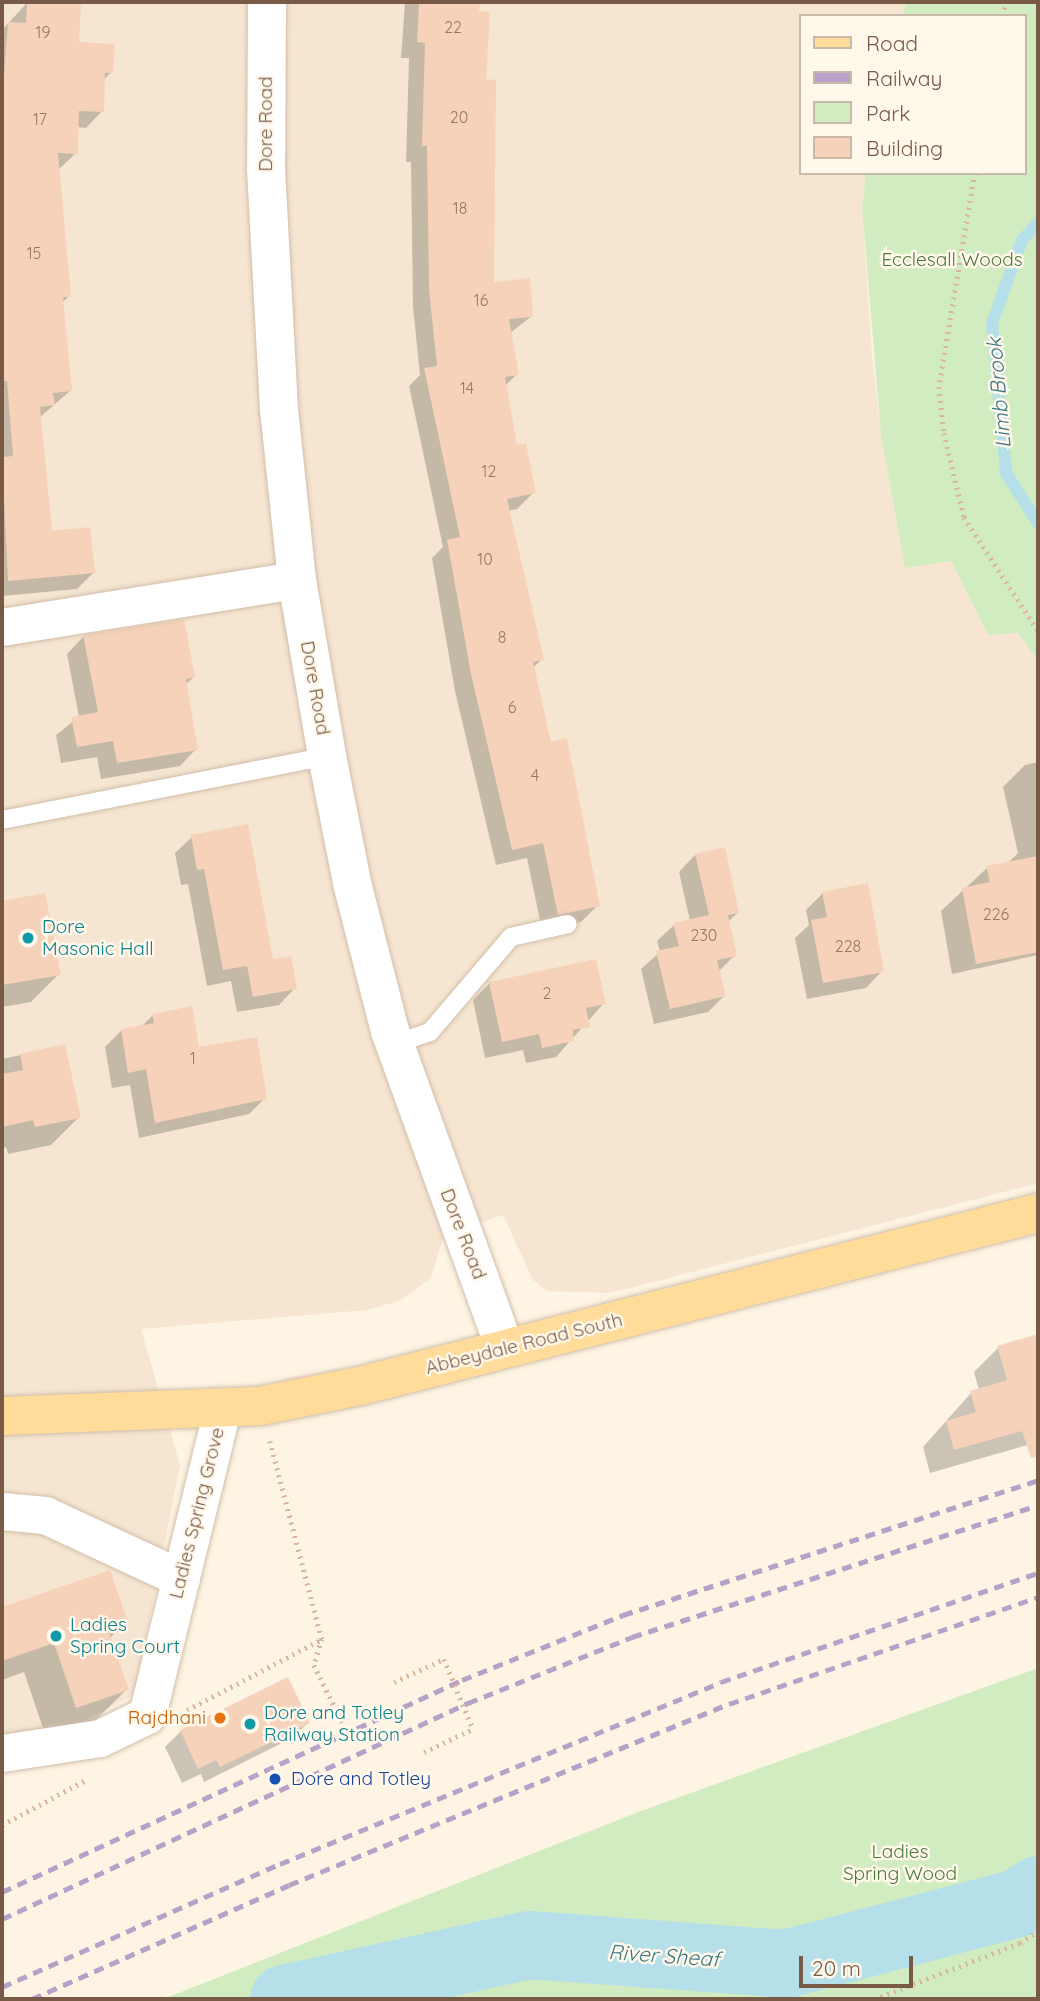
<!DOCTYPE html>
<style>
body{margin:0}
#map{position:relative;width:1040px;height:2001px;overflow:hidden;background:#fef4e3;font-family:Quicksand,sans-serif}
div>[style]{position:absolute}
.residential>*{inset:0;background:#f6e6d1}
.green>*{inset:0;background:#d1ecc0}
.shadow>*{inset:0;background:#0003}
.stream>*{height:12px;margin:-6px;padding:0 6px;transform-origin:6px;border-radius:6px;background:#b6e0e9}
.river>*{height:68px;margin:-34px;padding:0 34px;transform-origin:34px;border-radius:34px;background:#b6e0e9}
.building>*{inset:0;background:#f5d2b9}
.path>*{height:4.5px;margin-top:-2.25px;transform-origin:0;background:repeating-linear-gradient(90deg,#dab69c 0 2px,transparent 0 7px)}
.roads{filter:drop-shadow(0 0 2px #d2beab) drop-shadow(0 0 2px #d2beab)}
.service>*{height:18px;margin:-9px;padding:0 9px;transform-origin:9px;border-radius:9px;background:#fff}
.minor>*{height:37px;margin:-18.5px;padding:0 18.5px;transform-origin:18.5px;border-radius:18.5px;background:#fff}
.tertiary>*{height:38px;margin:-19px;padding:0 19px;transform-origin:19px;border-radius:19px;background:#fff}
.primary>*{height:38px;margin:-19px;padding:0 19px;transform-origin:19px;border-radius:19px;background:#ffdc99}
.rail>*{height:5px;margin-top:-2.5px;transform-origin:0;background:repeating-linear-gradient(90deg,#b7a1c8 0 10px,transparent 0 17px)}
.path-bridge>*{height:4.5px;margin-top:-2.25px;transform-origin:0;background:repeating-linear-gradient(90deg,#dab69c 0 2px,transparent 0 7px)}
.dots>*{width:19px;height:19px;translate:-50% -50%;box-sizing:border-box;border:4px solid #fff8eb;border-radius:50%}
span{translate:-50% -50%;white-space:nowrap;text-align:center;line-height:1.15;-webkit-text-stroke:5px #fff8eb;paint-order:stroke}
.number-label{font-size:16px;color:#977864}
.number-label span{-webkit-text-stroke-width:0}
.street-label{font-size:19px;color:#785a47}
.park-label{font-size:19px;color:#4c793c}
.culture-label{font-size:19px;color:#0d838f}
.left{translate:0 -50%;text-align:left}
.food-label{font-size:19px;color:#c56008}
.right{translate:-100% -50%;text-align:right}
.transit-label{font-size:19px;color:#164399}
.water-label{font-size:21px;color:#3c7786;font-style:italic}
.frame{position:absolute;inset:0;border:4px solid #785a47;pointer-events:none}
.legend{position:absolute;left:799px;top:14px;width:228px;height:161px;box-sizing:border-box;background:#fff8eb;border:2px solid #c9b9a9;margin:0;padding:9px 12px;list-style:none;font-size:21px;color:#785a47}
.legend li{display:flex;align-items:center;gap:14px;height:35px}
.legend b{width:35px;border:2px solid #c9b9a9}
.scale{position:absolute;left:799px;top:1956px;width:114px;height:32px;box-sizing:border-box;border:4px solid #785a47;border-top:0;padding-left:9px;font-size:21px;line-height:24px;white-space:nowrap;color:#785a47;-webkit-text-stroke:5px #fff8eb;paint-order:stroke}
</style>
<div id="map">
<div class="residential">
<i style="clip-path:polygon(2px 2px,906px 2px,903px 16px,800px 16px,800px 173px,866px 173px,862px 208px,872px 353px,881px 435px,905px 568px,951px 561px,988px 635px,1018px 633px,1038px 661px,1038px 1183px,610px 1293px,547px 1291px,533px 1280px,503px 1215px,444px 1235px,431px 1278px,399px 1301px,367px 1310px,141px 1329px,180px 1465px,135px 1694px,2px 1764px)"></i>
</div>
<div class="green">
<i style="clip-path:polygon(906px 2px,1038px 2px,1038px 661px,1018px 633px,988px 635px,951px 561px,905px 568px,881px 435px,862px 208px,866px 173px,1024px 173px,1024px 16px,903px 16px)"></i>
<i style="clip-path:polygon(1038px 1668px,1038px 1999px,163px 1999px,641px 1811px)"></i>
</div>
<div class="shadow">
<i style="clip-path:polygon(405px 2px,478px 2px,492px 284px,532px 316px,510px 333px,517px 374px,505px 386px,516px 447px,534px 492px,517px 509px,508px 511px,542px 659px,533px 668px,550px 744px,598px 905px,581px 922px,542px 930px,527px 858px,496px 865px,455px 691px,432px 558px,443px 547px,409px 386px,420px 375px,413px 307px,411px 162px,406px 162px,409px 58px,401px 58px)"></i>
<i style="clip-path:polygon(27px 3px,111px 72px,103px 81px,102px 111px,86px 128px,77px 127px,76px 153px,59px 169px,69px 296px,62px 303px,70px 391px,39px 418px,50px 532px,93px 573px,77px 589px,2px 596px,2px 30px)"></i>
<i style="clip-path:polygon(83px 637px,194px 677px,186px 684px,196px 749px,180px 766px,101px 779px,97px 757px,61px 763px,56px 735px,79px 717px,67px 654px)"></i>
<i style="clip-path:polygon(1038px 762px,1038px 955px,952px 974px,941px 911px,987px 868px,1007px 864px,1018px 853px,1003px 787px,1025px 765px)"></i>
<i style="clip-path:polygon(192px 837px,272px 961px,295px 988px,279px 1005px,237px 1012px,231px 981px,207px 986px,188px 884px,181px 885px,175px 853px)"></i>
<i style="clip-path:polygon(695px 855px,738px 912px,728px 922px,735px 955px,718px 972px,724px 996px,708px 1012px,654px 1024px,641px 969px,660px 952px,657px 941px,674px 925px,690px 921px,679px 872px)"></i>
<i style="clip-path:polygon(823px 893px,882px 971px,866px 988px,807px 999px,795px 938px,809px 925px,806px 910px)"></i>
<i style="clip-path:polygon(44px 895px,59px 974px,31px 1002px,2px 1007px,2px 903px)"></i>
<i style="clip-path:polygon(490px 983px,604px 1003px,556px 1057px,526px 1063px,523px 1050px,485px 1058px,473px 1000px)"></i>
<i style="clip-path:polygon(153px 1015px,198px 1049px,265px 1098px,249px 1114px,139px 1138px,130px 1085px,112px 1088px,105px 1047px,121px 1031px,140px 1028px)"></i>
<i style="clip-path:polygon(64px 1046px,79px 1117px,51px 1145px,8px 1154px,6px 1147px,2px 1148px,2px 1059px)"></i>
<i style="clip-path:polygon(1038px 1336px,1038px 1442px,930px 1473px,923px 1447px,971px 1393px,979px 1390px,974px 1372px,998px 1348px)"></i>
<i style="clip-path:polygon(108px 1572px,126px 1622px,109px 1639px,127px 1689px,96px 1720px,46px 1737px,24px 1672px,2px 1680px,2px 1608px)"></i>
<i style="clip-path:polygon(287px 1680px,308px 1723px,292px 1738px,204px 1782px,201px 1774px,182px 1783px,165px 1747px,181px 1731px)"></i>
</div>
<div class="stream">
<i style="left:1038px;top:223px;width:23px;rotate:133deg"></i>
<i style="left:1022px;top:240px;width:89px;rotate:109.7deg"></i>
<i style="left:992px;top:324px;width:150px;rotate:84.6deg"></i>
<i style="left:1006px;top:473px;width:59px;rotate:57.4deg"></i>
</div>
<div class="river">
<i style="left:284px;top:1999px;width:251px;rotate:-12.4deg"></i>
<i style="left:529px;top:1945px;width:258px;rotate:4.2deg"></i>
<i style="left:786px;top:1964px;width:240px;rotate:-14.7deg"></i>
<i style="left:1018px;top:1903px;width:24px;rotate:-33deg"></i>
</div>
<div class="building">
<i style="clip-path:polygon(27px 2px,81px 4px,79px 42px,115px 44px,113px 73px,105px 73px,104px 112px,79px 111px,78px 154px,58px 153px,71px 297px,63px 297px,72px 391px,53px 393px,55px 405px,40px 407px,52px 531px,90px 527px,95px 573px,8px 581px,2px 457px,13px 456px,7px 381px,2px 381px,2px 100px,8px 22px,26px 23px)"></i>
<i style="clip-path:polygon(419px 2px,480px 2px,479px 11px,490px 12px,486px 79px,496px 80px,494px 282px,530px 278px,533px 317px,509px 319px,519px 375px,505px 377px,517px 445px,526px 443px,536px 493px,507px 499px,544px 660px,533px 662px,551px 742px,567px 738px,600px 906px,558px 915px,543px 843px,512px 850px,471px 674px,447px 540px,460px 537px,424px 368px,437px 366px,429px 289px,427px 146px,422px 146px,425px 43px,417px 42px)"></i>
<i style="clip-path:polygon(184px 619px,195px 677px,186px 679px,198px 750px,117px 763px,113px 741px,77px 747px,71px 717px,98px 712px,83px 635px)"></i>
<i style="clip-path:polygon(248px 824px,273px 959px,291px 956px,297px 989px,253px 997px,247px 966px,223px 970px,204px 869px,197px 870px,191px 835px)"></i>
<i style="clip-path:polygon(725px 847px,739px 913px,728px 915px,737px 956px,717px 960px,726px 996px,670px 1009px,656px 951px,679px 946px,673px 923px,709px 915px,695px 854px)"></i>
<i style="clip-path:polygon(1038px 856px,1038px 952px,976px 964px,962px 888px,990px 882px,986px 866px)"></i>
<i style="clip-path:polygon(868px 883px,884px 972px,823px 983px,811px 920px,827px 917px,822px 892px)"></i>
<i style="clip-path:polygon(45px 893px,61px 975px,2px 985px,2px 901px)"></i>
<i style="clip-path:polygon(596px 959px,606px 1004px,586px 1008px,590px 1027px,573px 1030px,574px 1041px,542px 1048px,539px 1034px,502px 1042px,489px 982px)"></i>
<i style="clip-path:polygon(192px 1006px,199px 1047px,257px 1037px,267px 1099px,155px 1123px,146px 1069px,128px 1073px,121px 1029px,154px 1023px,152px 1014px)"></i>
<i style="clip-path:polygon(65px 1044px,81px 1118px,35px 1127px,33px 1120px,2px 1127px,2px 1074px,23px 1070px,20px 1054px)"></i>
<i style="clip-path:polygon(1038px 1334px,1038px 1457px,1031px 1458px,1022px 1431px,954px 1450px,946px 1421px,976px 1412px,970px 1391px,1007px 1380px,997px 1346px)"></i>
<i style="clip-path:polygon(110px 1570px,128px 1622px,108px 1629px,129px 1690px,76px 1708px,54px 1643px,2px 1661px,2px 1607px)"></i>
<i style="clip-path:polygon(288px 1677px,310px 1723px,220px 1767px,216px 1760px,198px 1769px,180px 1730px)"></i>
</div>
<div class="path">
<i style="left:1002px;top:16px;width:15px;rotate:-74deg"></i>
<i style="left:975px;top:173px;width:217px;rotate:99.5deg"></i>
<i style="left:939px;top:387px;width:46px;rotate:83.8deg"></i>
<i style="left:944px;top:433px;width:86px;rotate:76.6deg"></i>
<i style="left:964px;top:517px;width:136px;rotate:57deg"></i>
<i style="left:270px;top:1441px;width:205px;rotate:75.3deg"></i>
<i style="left:322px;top:1639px;width:27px;rotate:107deg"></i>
<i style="left:314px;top:1665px;width:64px;rotate:63.8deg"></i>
<i style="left:394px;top:1682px;width:55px;rotate:-24.7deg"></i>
<i style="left:187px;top:1710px;width:153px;rotate:-27.7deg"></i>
<i style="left:424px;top:1752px;width:54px;rotate:-25.1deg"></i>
<i style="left:2px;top:1825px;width:93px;rotate:-28.2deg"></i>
<i style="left:661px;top:1999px;width:5px"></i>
<i style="left:874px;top:1999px;width:156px;rotate:-21deg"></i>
<i style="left:1020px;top:1943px;width:22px;rotate:-34deg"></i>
</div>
<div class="roads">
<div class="service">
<i style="left:2px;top:820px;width:331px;rotate:-11.1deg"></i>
<i style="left:395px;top:1044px;width:37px;rotate:-19deg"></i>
<i style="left:430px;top:1032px;width:125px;rotate:-49.5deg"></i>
<i style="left:511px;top:937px;width:58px;rotate:-12.8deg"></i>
</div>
<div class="minor">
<i style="left:2px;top:627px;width:299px;rotate:-9.1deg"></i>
<i style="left:2px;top:1511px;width:43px;rotate:5.3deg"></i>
<i style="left:45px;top:1515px;width:150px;rotate:24.9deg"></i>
<i style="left:2px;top:1753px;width:99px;rotate:-8.7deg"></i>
<i style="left:100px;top:1738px;width:52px;rotate:-26.1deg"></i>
<i style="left:147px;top:1715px;width:315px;rotate:-76.2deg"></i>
</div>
<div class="tertiary">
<i style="left:267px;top:2px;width:167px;rotate:90.3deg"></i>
<i style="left:266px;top:169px;width:240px;rotate:86.9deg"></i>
<i style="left:279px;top:409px;width:172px;rotate:84deg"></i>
<i style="left:297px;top:580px;width:179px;rotate:80.3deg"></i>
<i style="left:327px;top:756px;width:134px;rotate:78.8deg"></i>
<i style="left:353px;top:887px;width:149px;rotate:75.6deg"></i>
<i style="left:390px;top:1031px;width:337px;rotate:70.1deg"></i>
</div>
<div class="primary">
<i style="left:2px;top:1416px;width:258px;rotate:-2.2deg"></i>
<i style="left:260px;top:1406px;width:106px;rotate:-11.4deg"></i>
<i style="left:364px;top:1385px;width:696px;rotate:-14.32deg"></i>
</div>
</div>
<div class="rail">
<i style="left:2px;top:1892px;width:507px;rotate:-24.74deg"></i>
<i style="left:462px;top:1680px;width:174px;rotate:-22deg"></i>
<i style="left:623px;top:1615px;width:436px;rotate:-18deg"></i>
<i style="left:2px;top:1919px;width:514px;rotate:-24.87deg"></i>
<i style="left:468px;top:1703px;width:177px;rotate:-21.9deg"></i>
<i style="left:632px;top:1637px;width:427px;rotate:-18deg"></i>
<i style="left:2px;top:1987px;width:304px;rotate:-23.9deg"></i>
<i style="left:280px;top:1864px;width:477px;rotate:-22.4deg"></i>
<i style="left:721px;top:1682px;width:335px;rotate:-19deg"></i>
<i style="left:32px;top:1999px;width:281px;rotate:-23.9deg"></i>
<i style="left:289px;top:1885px;width:476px;rotate:-22.4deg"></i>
<i style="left:729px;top:1704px;width:327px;rotate:-19.1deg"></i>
</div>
<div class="path-bridge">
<i style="left:444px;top:1659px;width:76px;rotate:67.5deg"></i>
</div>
<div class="dots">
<i style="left:28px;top:938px;background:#0f9aa8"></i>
<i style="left:56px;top:1636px;background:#0f9aa8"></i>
<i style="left:220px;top:1718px;background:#e8710a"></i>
<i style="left:250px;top:1724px;background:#0f9aa8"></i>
<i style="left:275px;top:1779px;background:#1a4fb4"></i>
</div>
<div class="number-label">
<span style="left:453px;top:27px">22</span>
<span style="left:43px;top:32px">19</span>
<span style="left:459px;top:117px">20</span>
<span style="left:40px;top:119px">17</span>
<span style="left:460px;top:208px">18</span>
<span style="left:34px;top:253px">15</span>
<span style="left:481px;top:300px">16</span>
<span style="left:467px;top:388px">14</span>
<span style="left:489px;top:471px">12</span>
<span style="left:485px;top:559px">10</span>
<span style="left:502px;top:637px">8</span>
<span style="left:512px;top:707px">6</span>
<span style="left:535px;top:775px">4</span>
<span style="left:996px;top:914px">226</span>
<span style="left:704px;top:935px">230</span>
<span style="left:848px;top:946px">228</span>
<span style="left:547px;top:993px">2</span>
<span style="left:193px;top:1058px">1</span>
</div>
<div class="street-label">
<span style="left:266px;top:124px;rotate:-90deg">Dore Road</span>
<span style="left:315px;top:688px;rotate:80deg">Dore Road</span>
<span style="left:463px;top:1234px;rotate:69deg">Dore Road</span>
<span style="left:524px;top:1344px;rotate:-14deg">Abbeydale Road South</span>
<span style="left:197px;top:1513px;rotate:-76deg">Ladies Spring Grove</span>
</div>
<div class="park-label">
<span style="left:952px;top:260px">Ecclesall Woods</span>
<span style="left:900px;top:1863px">Ladies<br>Spring Wood</span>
</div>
<div class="culture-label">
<span class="left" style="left:42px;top:938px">Dore<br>Masonic Hall</span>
<span class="left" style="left:70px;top:1636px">Ladies<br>Spring Court</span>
<span class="left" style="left:264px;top:1724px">Dore and Totley<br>Railway Station</span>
</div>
<div class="food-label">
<span class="right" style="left:206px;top:1718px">Rajdhani</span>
</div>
<div class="transit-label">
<span class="left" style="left:291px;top:1779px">Dore and Totley</span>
</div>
<div class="water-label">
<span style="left:998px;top:393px;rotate:-95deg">Limb Brook</span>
<span style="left:664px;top:1955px;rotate:4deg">River Sheaf</span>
</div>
<div class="frame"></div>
<ul class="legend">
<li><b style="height:9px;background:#ffdc99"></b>Road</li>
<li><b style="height:9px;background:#b7a1c8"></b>Railway</li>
<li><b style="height:19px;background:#d1ecc0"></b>Park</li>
<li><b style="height:19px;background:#f5d2b9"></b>Building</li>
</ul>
<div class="scale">20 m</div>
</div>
